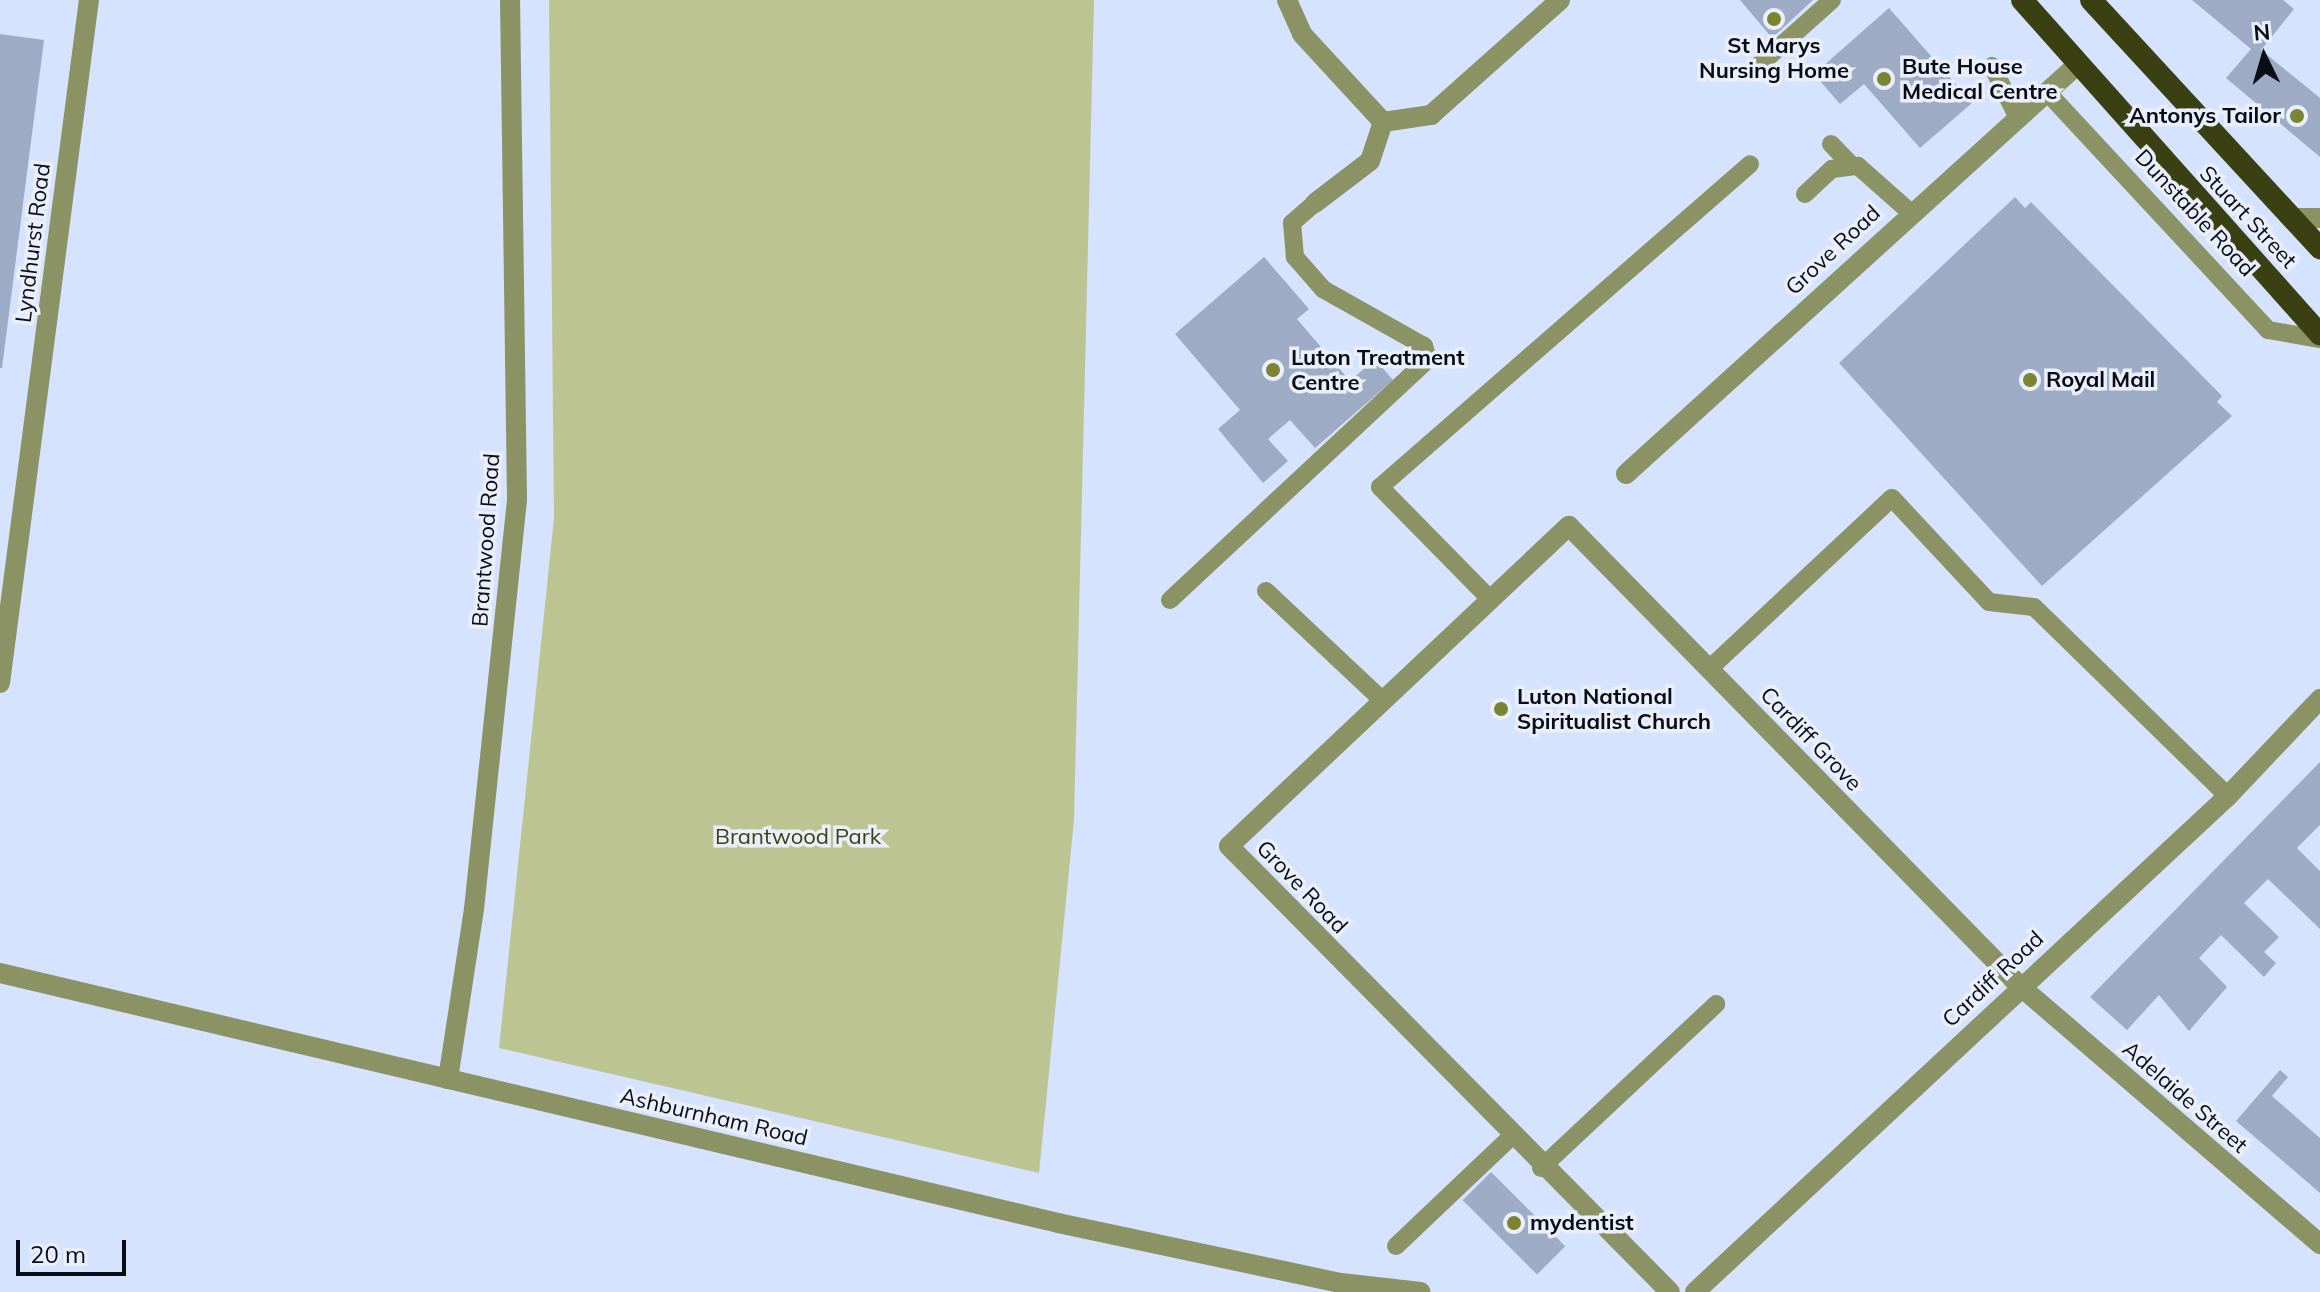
<!DOCTYPE html>
<style>
body{margin:0}
#map{position:relative;width:2320px;height:1292px;overflow:hidden;background:#d5e3fe;font-family:Mulish,sans-serif}
div>[style]{position:absolute}
.green>*{inset:0;background:#bcc492}
.building>*{inset:0;background:#9eabc5;transform-origin:0 0}
.service>*{height:18px;margin:-9px;padding:0 9px;transform-origin:9px;border-radius:9px;background:#8b9263}
.minor>*{height:20px;margin:-10px;padding:0 10px;transform-origin:10px;border-radius:10px;background:#8b9263}
.trunk>*{height:22px;margin:-11px;padding:0 11px;transform-origin:11px;border-radius:11px;background:#3a4012}
.dots>*{width:22px;height:22px;translate:-50% -50%;box-sizing:border-box;border:4px solid #eaeffb;border-radius:50%}
span{translate:-50% -50%;white-space:nowrap;text-align:center;line-height:1.15;-webkit-text-stroke:7px #eaeffb;paint-order:stroke}
.poi-label{font-size:22px;color:#090d16;font-weight:700}
.left{translate:0 -50%;text-align:left}
.right{translate:-100% -50%;text-align:right}
.street-label{font-size:22px;color:#090d16}
.park-label{font-size:22px;color:#3c410f}
.north{position:absolute;left:2224px;top:16px;width:80px;height:80px;-webkit-text-stroke:6px #eaeffb;paint-order:stroke;rotate:355deg;font-size:22px;font-weight:700;line-height:32px;text-align:center;color:#090d16}
.north::after{content:'';display:block;margin:auto;width:28px;height:36px;background:#090d16;clip-path:polygon(50% 0,100% 100%,50% 72%,0 100%)}
.scale{position:absolute;left:16px;top:1240px;width:110px;height:36px;box-sizing:border-box;border:4px solid #090d16;border-top:0;padding-left:10px;font-size:24px;line-height:28px;white-space:nowrap;color:#090d16;-webkit-text-stroke:6px #eaeffb;paint-order:stroke}
</style>
<div id="map">
<div class="green">
<i style="clip-path:polygon(549px 0,1094px 0,1074px 820px,1039px 1173px,499px 1048px,554px 518px)"></i>
</div>
<div class="building">
<i style="clip-path:polygon(1740px 0,1813px 0,1772px 38px)"></i>
<i style="clip-path:polygon(2192px 0,2283px 0,2294px 9px,2261px 50px,2320px 98px,2320px 157px,2226px 78px,2251px 49px)"></i>
<i style="clip-path:polygon(1889px 8px,1972px 103px,1920px 148px,1864px 84px,1840px 104px,1814px 74px)"></i>
<i style="clip-path:polygon(0 34px,44px 40px,2px 368px,0 368px)"></i>
<i style="clip-path:polygon(2015px 197px,2025px 208px,2031px 202px,2222px 396px,2217px 402px,2232px 416px,2042px 586px,1839px 363px)"></i>
<i style="clip-path:polygon(1264px 257px,1309px 309px,1297px 319px,1350px 381px,1375px 359px,1393px 380px,1315px 448px,1290px 420px,1268px 439px,1288px 461px,1263px 483px,1218px 429px,1240px 410px,1175px 334px)"></i>
<i style="clip-path:polygon(2320px 762px,2320px 825px,2297px 848px,2320px 871px,2320px 929px,2268px 879px,2244px 903px,2279px 937px,2264px 952px,2276px 963px,2264px 977px,2221px 935px,2199px 958px,2227px 987px,2189px 1031px,2159px 995px,2127px 1030px,2090px 997px)"></i>
<i style="clip-path:polygon(2280px 1070px,2288px 1077px,2272px 1096px,2320px 1138px,2320px 1193px,2236px 1121px)"></i>
<i style="left:1491px;top:1172px;width:105px;height:40px;rotate:45deg"></i>
</div>
<div class="service">
<i style="left:1758px;top:66px;width:99px;rotate:-41.7deg"></i>
<i style="left:1992px;top:66px;width:58px;rotate:63.4deg"></i>
<i style="left:2047px;top:92px;width:325px;rotate:47.1deg"></i>
<i style="left:2268px;top:330px;width:53px;rotate:9.8deg"></i>
<i style="left:1831px;top:144px;width:30px;rotate:46deg"></i>
<i style="left:1805px;top:194px;width:37px;rotate:-43deg"></i>
<i style="left:1832px;top:169px;width:26px;rotate:-7deg"></i>
<i style="left:1858px;top:166px;width:69px;rotate:41.5deg"></i>
<i style="left:1266px;top:591px;width:161px;rotate:43.2deg"></i>
<i style="left:1490px;top:599px;width:157px;rotate:-134.5deg"></i>
<i style="left:1380px;top:487px;width:491px;rotate:-41.1deg"></i>
<i style="left:1170px;top:600px;width:353px;rotate:-43deg"></i>
<i style="left:1428px;top:359px;width:14px;rotate:-107deg"></i>
<i style="left:1424px;top:346px;width:116px;rotate:-150.6deg"></i>
<i style="left:1323px;top:289px;width:43px;rotate:-131.2deg"></i>
<i style="left:1295px;top:257px;width:34px;rotate:-95deg"></i>
<i style="left:1292px;top:223px;width:30px;rotate:-41deg"></i>
<i style="left:1709px;top:669px;width:250px;rotate:-43.1deg"></i>
<i style="left:1892px;top:498px;width:142px;rotate:47deg"></i>
<i style="left:1989px;top:602px;width:45px;rotate:6.3deg"></i>
<i style="left:2034px;top:607px;width:271px;rotate:44.3deg"></i>
<i style="left:1541px;top:1168px;width:240px;rotate:-43.1deg"></i>
<i style="left:1396px;top:1246px;width:158px;rotate:-43.5deg"></i>
</div>
<div class="minor">
<i style="left:1287px;top:0;width:37px;rotate:66deg"></i>
<i style="left:1302px;top:34px;width:120px;rotate:47.4deg"></i>
<i style="left:1383px;top:122px;width:41px;rotate:108.4deg"></i>
<i style="left:1370px;top:161px;width:69px;rotate:142.6deg"></i>
<i style="left:1383px;top:122px;width:49px;rotate:-8.3deg"></i>
<i style="left:1431px;top:115px;width:173px;rotate:-41.7deg"></i>
<i style="left:2292px;top:218px;width:28px"></i>
<i style="left:1626px;top:474px;width:609px;rotate:-42.2deg"></i>
<i style="left:0;top:683px;width:689px;rotate:-82.58deg"></i>
<i style="left:0;top:973px;width:1087px;rotate:13.29deg"></i>
<i style="left:1058px;top:1223px;width:289px;rotate:12deg"></i>
<i style="left:1341px;top:1283px;width:80px;rotate:6.5deg"></i>
<i style="left:448px;top:1079px;width:172px;rotate:-81.3deg"></i>
<i style="left:474px;top:909px;width:412px;rotate:-84deg"></i>
<i style="left:517px;top:499px;width:499px;rotate:-90.8deg"></i>
<i style="left:1670px;top:1292px;width:627px;rotate:-134.68deg"></i>
<i style="left:1229px;top:846px;width:467px;rotate:-43.3deg"></i>
<i style="left:1569px;top:526px;width:644px;rotate:45.57deg"></i>
<i style="left:2020px;top:986px;width:396px;rotate:40.7deg"></i>
<i style="left:1695px;top:1292px;width:728px;rotate:-42.94deg"></i>
<i style="left:2228px;top:796px;width:134px;rotate:-46.5deg"></i>
</div>
<div class="trunk">
<i style="left:2022px;top:0;width:448px;rotate:48.3deg"></i>
<i style="left:2091px;top:0;width:338px;rotate:47.3deg"></i>
</div>
<div class="dots">
<i style="left:1774px;top:19px;background:#7b8431"></i>
<i style="left:1884px;top:79px;background:#7b8431"></i>
<i style="left:2297px;top:116px;background:#7b8431"></i>
<i style="left:1273px;top:370px;background:#7b8431"></i>
<i style="left:2030px;top:380px;background:#7b8431"></i>
<i style="left:1501px;top:709px;background:#7b8431"></i>
<i style="left:1514px;top:1223px;background:#7b8431"></i>
</div>
<div class="poi-label">
<span style="left:1774px;top:58px">St Marys<br>Nursing Home</span>
<span class="left" style="left:1902px;top:79px">Bute House<br>Medical Centre</span>
<span class="right" style="left:2281px;top:116px">Antonys Tailor</span>
<span class="left" style="left:1291px;top:370px">Luton Treatment<br>Centre</span>
<span class="left" style="left:2046px;top:380px">Royal Mail</span>
<span class="left" style="left:1517px;top:709px">Luton National<br>Spiritualist Church</span>
<span class="left" style="left:1530px;top:1223px">mydentist</span>
</div>
<div class="street-label">
<span style="left:2195px;top:213px;rotate:47deg">Dunstable Road</span>
<span style="left:2248px;top:217px;rotate:47deg">Stuart Street</span>
<span style="left:33px;top:243px;rotate:-83deg">Lyndhurst Road</span>
<span style="left:1833px;top:250px;rotate:-43deg">Grove Road</span>
<span style="left:486px;top:540px;rotate:-86deg">Brantwood Road</span>
<span style="left:1811px;top:739px;rotate:46deg">Cardiff Grove</span>
<span style="left:1302px;top:887px;rotate:46deg">Grove Road</span>
<span style="left:1993px;top:979px;rotate:-43deg">Cardiff Road</span>
<span style="left:2185px;top:1097px;rotate:41deg">Adelaide Street</span>
<span style="left:714px;top:1117px;rotate:13deg">Ashburnham Road</span>
</div>
<div class="park-label">
<span style="left:798px;top:837px">Brantwood Park</span>
</div>
<div class="north">N</div>
<div class="scale">20 m</div>
</div>
